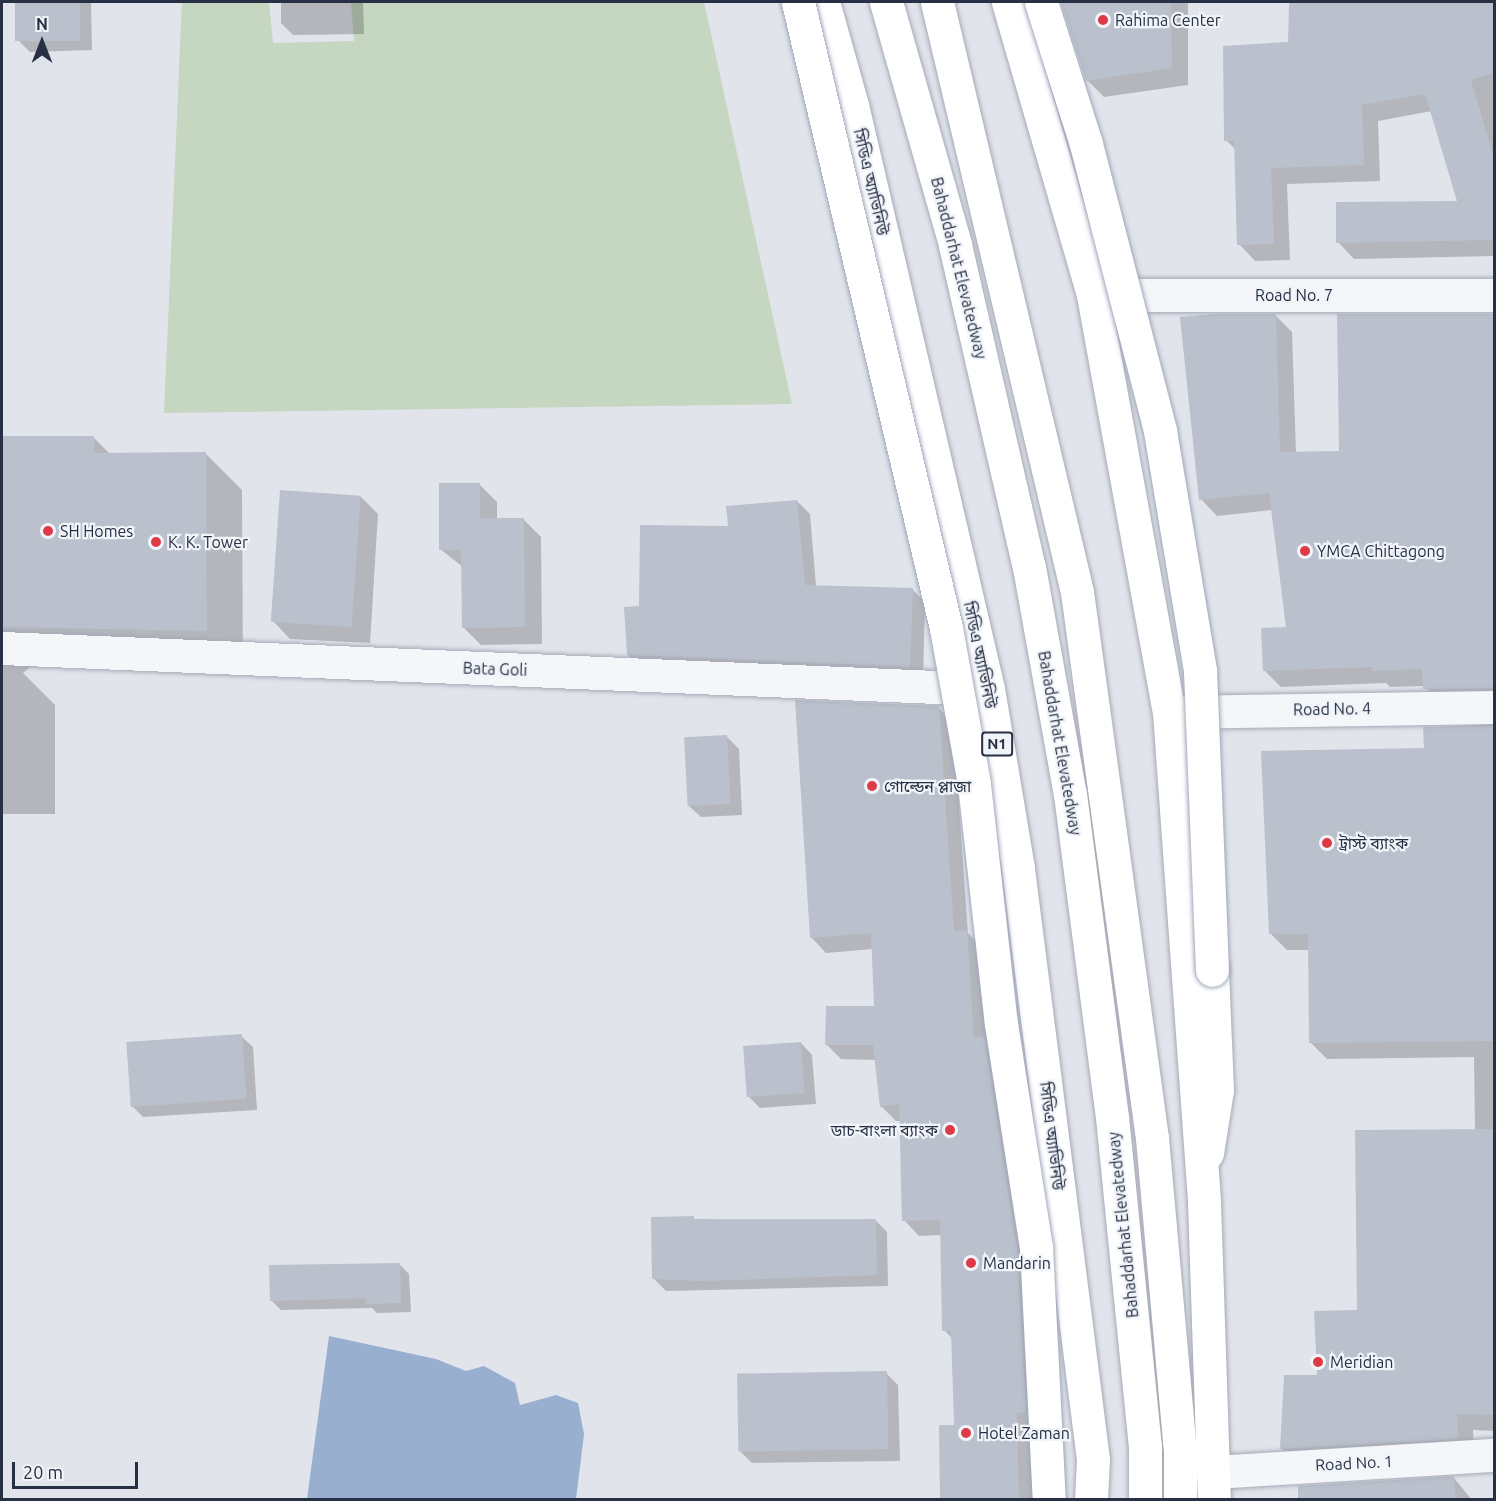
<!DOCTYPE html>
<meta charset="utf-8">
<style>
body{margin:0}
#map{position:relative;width:1496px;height:1501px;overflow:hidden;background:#e1e4eb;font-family:Ubuntu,"Noto Sans Bengali",sans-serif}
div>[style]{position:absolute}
.green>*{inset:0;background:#c5d6c1}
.water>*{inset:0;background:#98afcf}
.shadow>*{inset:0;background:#0003}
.building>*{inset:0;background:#bac0cc;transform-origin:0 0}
.roads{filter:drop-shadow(0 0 2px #a5aab6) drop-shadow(0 0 2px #a5aab6)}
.street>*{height:33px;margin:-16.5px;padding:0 16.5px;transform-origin:16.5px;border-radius:16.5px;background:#f4f6f9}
.primary>*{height:33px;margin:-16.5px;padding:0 16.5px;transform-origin:16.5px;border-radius:16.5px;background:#fff}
.highway>*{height:33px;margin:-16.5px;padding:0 16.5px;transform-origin:16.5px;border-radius:16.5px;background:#fff}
.bridges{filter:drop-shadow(0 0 2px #9fa7b8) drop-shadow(0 0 2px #9fa7b8)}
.primary-bridge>*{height:33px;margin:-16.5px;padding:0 16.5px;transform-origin:16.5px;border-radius:16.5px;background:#fff}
.dots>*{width:16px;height:16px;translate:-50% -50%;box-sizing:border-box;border:3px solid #f1f4f8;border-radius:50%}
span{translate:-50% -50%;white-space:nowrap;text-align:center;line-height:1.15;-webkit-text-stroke:4.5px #f1f4f8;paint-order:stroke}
.shield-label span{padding:2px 4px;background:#f1f4f8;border:2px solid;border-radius:4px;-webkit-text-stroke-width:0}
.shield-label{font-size:15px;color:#273045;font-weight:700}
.poi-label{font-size:16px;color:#273045}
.left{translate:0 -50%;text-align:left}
.right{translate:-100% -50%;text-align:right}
.street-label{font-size:16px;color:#273045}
.frame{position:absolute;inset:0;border:3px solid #273045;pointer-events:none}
.north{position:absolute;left:12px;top:12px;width:60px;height:60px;-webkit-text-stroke:4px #f1f4f8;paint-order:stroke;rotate:0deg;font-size:16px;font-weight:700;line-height:24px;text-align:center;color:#273045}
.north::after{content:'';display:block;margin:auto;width:21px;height:27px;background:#273045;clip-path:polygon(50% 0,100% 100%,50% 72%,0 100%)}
.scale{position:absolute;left:12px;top:1462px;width:126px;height:27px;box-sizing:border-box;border:3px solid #273045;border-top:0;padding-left:8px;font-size:18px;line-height:21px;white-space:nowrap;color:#273045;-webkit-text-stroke:4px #f1f4f8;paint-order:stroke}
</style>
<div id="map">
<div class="green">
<i style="clip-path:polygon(182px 2px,269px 2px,273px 43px,354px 41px,351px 2px,704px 2px,792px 404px,164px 413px)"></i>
</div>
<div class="water">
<i style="clip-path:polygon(329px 1336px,436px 1359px,466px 1371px,484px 1366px,515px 1383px,520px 1405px,556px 1395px,578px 1403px,584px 1434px,576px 1499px,307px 1499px)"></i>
</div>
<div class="shadow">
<i style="clip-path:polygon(17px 2px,91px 2px,92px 50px,30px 52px,18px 40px)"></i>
<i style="clip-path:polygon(281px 2px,363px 2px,364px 34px,293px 35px,281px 23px)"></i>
<i style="clip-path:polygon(1061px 2px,1188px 2px,1188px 85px,1104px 97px,1087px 80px)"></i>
<i style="clip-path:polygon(1290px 2px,1431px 2px,1471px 110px,1470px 2px,1494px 2px,1494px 256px,1354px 259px,1338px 242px,1459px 202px,1432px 111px,1378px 121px,1380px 181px,1287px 184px,1290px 260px,1255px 261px,1239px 244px,1236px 150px,1226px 140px,1289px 44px)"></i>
<i style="clip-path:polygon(2px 133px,3px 134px,2px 173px)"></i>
<i style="clip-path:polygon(1275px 315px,1292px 332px,1296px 453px,1340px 452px,1339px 316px,1494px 316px,1494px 707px,1441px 705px,1424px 686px,1390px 687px,1386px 683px,1281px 687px,1264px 670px,1288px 628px,1273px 510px,1217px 516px,1201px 499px)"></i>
<i style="clip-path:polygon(2px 437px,93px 437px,110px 454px,206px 454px,242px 490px,243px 666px,57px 663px,30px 667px,23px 673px,55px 705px,55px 814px,2px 814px)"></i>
<i style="clip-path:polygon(479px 484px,497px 502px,497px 519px,523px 519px,541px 537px,542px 644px,481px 645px,463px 627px,463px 567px,440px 549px)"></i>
<i style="clip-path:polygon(360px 496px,378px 514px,370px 643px,290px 639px,273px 621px)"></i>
<i style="clip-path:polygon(797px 501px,810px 514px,816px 586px,912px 589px,925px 602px,923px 680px,641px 668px,628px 655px,641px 608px,729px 527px)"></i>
<i style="clip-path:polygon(938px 707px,953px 723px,968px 933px,982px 947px,1032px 1265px,1034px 1500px,942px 1500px,955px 1426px,953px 1339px,944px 1330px,942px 1235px,919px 1236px,904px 1220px,901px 1121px,896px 1121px,881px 1106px,876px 1060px,841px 1059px,826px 1044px,876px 1008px,873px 949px,826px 953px,811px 937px)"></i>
<i style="clip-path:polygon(1494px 724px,1494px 1431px,1473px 1430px,1474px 1454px,1298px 1465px,1282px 1449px,1318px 1377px,1475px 1130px,1474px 1057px,1327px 1059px,1311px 1043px,1310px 950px,1287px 950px,1271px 934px,1425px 749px,1425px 728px)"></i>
<i style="clip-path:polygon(727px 737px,739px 749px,742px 815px,701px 817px,689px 806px)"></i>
<i style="clip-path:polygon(241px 1036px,253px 1047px,257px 1110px,143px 1117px,131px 1105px)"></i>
<i style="clip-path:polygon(801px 1043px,812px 1055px,816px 1104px,760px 1108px,748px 1096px)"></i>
<i style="clip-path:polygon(652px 1219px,875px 1220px,887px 1232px,888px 1286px,666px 1291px,654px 1279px)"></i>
<i style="clip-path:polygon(399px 1264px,409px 1274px,411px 1312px,377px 1313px,372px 1308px,281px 1310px,271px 1300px)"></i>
<i style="clip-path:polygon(886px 1373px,898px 1385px,900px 1461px,752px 1463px,740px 1451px)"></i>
<i style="clip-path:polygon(1454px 1478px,1472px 1500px,1329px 1500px)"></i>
</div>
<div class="building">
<i style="left:15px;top:2px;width:65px;height:39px"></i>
<i style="clip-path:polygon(1061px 2px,1171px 2px,1172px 68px,1086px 81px)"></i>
<i style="clip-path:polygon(1289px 2px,1494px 2px,1494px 73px,1471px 80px,1494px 158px,1494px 240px,1336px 243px,1336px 202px,1457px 201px,1425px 94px,1362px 105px,1364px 165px,1271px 168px,1274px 244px,1237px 245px,1234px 141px,1224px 141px,1223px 46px,1288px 42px)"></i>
<i style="clip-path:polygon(1215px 314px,1276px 314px,1280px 452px,1339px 451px,1337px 314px,1494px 314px,1494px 688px,1423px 689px,1422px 669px,1372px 671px,1372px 667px,1263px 671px,1261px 628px,1286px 627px,1269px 493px,1199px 500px,1180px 317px)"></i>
<i style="clip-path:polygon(2px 436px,94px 436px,94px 453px,206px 452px,207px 631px,2px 627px)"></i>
<i style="clip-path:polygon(439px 483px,480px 483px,480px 518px,524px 518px,525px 627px,462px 628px,461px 550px,439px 550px)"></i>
<i style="left:280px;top:490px;width:81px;height:132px;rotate:4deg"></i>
<i style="clip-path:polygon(797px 500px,805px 585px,913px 588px,910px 667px,627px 655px,624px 607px,639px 606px,640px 525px,728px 526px,726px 506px)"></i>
<i style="clip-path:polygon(795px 700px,939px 706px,954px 931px,967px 930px,974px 1038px,984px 1037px,1017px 1249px,1026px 1412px,1017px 1413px,1019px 1500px,940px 1500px,939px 1425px,954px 1425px,951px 1331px,942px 1331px,940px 1220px,902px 1221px,899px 1104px,880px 1107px,873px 1045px,825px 1045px,826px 1006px,874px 1006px,871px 933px,810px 938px)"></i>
<i style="clip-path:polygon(1494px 726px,1494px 1041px,1309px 1043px,1308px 934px,1269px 934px,1261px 751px,1424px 748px,1423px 727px)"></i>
<i style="left:727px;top:735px;width:69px;height:43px;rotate:87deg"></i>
<i style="left:242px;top:1034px;width:65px;height:116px;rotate:86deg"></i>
<i style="left:801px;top:1042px;width:51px;height:58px;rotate:86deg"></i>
<i style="clip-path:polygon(1494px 1129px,1494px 1415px,1457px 1414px,1458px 1437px,1452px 1439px,1280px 1449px,1284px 1375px,1317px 1375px,1314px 1311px,1357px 1310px,1355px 1130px)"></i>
<i style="clip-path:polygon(694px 1216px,694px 1220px,876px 1219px,877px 1275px,703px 1281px,652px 1279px,651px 1217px)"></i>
<i style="clip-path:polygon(400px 1263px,401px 1303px,366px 1304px,366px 1298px,270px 1301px,269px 1265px)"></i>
<i style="left:887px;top:1371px;width:78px;height:150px;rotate:89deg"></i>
<i style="clip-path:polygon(1454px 1476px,1456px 1500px,1298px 1500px,1298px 1486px)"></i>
</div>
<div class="roads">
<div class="street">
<i style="left:1098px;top:295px;width:396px"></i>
<i style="left:2px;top:648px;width:983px;rotate:2.39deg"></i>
<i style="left:1173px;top:712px;width:321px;rotate:-0.9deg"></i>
<i style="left:1214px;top:1472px;width:281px;rotate:-3.5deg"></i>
</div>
<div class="primary">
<i style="left:1207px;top:1153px;width:64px;rotate:-81deg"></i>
<i style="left:1217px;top:1090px;width:120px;rotate:-92.4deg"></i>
</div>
<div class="highway">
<i style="left:823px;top:2px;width:107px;rotate:74.3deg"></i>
<i style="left:852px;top:105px;width:600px;rotate:76.89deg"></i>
<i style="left:988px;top:689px;width:182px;rotate:80.5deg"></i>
<i style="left:1018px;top:869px;width:595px;rotate:82.76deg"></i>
<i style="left:1093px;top:1459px;width:41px;rotate:92.8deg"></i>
<i style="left:886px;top:2px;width:253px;rotate:74.1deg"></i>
<i style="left:955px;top:245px;width:330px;rotate:77.1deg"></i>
<i style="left:1029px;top:567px;width:231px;rotate:79.8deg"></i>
<i style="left:1070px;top:794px;width:326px;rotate:82.6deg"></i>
<i style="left:1112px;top:1117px;width:331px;rotate:84.3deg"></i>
<i style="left:1145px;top:1446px;width:54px;rotate:90deg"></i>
<i style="left:937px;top:2px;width:606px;rotate:76.65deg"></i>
<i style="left:1077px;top:592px;width:551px;rotate:82.18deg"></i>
<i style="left:1152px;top:1138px;width:312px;rotate:84.9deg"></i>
<i style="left:1180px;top:1449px;width:51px;rotate:90deg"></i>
<i style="left:1008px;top:2px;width:305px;rotate:73.8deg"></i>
<i style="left:1093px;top:295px;width:424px;rotate:79.7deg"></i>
<i style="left:1169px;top:712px;width:491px;rotate:85.9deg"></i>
<i style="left:1204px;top:1202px;width:298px;rotate:88.1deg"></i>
</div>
</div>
<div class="bridges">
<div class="primary-bridge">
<i style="left:798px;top:2px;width:643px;rotate:76.7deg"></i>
<i style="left:946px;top:628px;width:158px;rotate:79.8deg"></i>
<i style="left:974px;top:784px;width:242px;rotate:83.6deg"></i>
<i style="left:1001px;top:1024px;width:226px;rotate:81.1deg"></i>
<i style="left:1036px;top:1247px;width:253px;rotate:87.1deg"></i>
<i style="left:1041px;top:2px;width:149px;rotate:72.4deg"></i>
<i style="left:1086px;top:144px;width:296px;rotate:75.5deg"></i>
<i style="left:1160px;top:431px;width:243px;rotate:80.5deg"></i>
<i style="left:1200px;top:671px;width:299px;rotate:87.7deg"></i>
</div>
</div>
<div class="dots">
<i style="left:1103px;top:20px;background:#de3947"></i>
<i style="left:48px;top:531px;background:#de3947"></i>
<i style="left:156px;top:542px;background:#de3947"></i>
<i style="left:1305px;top:551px;background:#de3947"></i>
<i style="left:872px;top:786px;background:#de3947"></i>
<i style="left:1327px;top:843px;background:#de3947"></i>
<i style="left:950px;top:1130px;background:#de3947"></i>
<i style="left:971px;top:1263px;background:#de3947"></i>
<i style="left:1318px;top:1362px;background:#de3947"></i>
<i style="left:966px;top:1433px;background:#de3947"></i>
</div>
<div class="shield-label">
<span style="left:997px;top:744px">N1</span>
</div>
<div class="poi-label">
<span class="left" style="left:1115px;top:20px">Rahima Center</span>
<span class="left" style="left:60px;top:531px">SH Homes</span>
<span class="left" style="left:168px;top:542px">K. K. Tower</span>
<span class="left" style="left:1317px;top:551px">YMCA Chittagong</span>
<span class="left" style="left:884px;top:786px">গোল্ডেন প্লাজা</span>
<span class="left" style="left:1339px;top:843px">ট্রাস্ট ব্যাংক</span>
<span class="right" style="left:938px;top:1130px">ডাচ-বাংলা ব্যাংক</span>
<span class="left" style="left:983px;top:1263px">Mandarin</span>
<span class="left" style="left:1330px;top:1362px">Meridian</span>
<span class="left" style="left:978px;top:1433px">Hotel Zaman</span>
</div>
<div class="street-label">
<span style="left:871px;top:182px;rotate:77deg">সিডিএ অ্যাভিনিউ</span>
<span style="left:959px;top:268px;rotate:76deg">Bahaddarhat Elevatedway</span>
<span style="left:1294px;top:295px">Road No. 7</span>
<span style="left:980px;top:655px;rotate:78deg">সিডিএ অ্যাভিনিউ</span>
<span style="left:495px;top:669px;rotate:2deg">Bata Goli</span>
<span style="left:1332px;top:709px;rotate:-1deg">Road No. 4</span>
<span style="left:1060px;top:743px;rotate:80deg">Bahaddarhat Elevatedway</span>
<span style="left:1052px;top:1136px;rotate:83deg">সিডিএ অ্যাভিনিউ</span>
<span style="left:1123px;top:1225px;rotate:-96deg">Bahaddarhat Elevatedway</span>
<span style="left:1354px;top:1463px;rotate:-3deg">Road No. 1</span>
</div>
<div class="frame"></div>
<div class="north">N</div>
<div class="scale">20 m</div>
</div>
